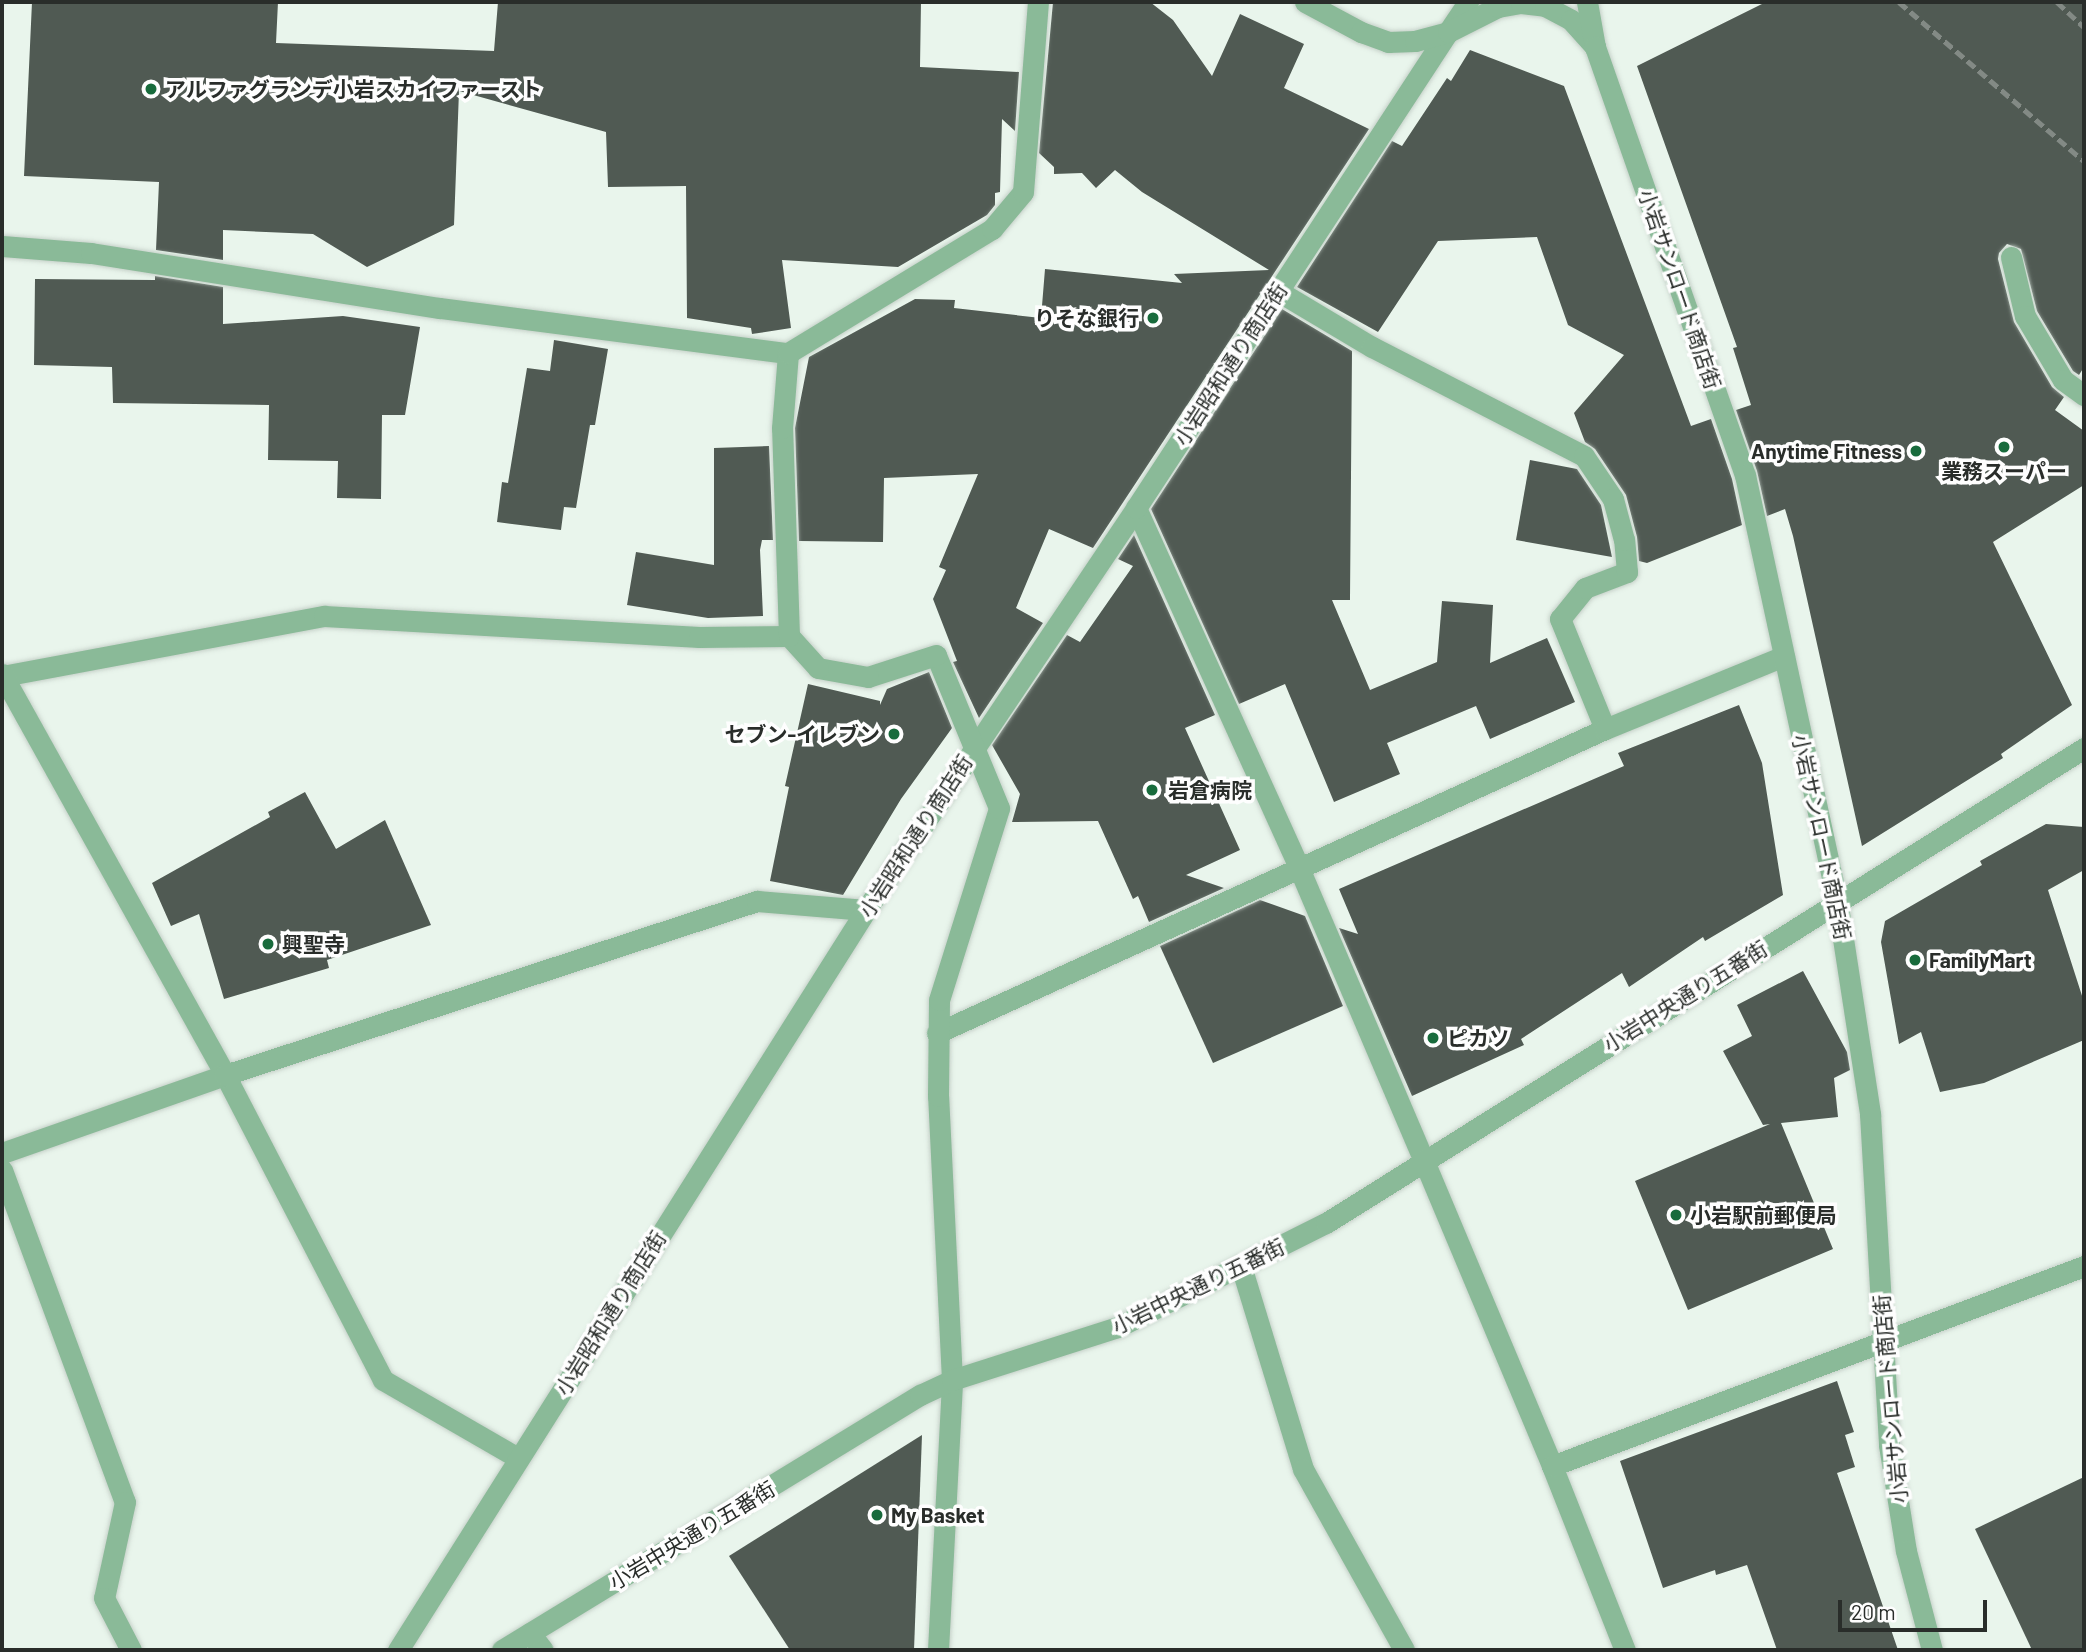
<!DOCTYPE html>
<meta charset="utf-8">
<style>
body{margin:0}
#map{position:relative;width:2086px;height:1652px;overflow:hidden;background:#e9f5ec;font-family:Barlow,"Noto Sans JP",sans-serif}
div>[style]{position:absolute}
.building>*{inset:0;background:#505a53}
.roads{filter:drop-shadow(0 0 2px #c6d1c9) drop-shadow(0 0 2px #c6d1c9)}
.service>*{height:21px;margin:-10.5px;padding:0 10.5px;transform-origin:10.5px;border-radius:10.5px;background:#8aba98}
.minor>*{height:21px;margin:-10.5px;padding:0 10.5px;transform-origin:10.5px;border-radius:10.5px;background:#8aba98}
.tertiary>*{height:21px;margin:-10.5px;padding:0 10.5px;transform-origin:10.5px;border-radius:10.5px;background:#8aba98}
.rail>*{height:5px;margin-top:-2.5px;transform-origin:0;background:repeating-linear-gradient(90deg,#838a85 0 10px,transparent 0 15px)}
.dots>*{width:19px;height:19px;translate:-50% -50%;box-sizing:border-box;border:4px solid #fefefe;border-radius:50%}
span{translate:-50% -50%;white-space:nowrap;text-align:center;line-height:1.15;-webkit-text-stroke:7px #fefefe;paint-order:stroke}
.poi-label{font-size:21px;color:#292d2a;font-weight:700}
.left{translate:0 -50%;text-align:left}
.right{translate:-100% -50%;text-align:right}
.street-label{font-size:21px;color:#292d2a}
.frame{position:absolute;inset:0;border:4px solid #292d2a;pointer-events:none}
.scale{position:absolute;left:1838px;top:1600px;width:149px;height:32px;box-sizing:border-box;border:4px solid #292d2a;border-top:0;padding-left:9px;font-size:21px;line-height:24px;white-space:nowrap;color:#292d2a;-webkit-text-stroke:5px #fefefe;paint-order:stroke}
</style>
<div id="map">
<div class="building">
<i style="clip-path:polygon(32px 2px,278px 2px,276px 43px,494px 51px,498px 2px,921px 2px,920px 67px,1019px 72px,1015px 131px,1002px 119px,1000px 192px,995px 193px,995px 205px,987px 215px,898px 267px,782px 260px,791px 328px,752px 334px,751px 328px,687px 318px,686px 186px,608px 187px,606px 132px,459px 91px,454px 225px,367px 267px,313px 234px,223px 230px,223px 260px,156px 250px,159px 182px,24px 176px)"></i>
<i style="clip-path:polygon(1053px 2px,1150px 2px,1173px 20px,1212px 76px,1240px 14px,1304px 44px,1284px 88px,1369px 129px,1093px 548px,1049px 529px,1016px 608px,1043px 623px,979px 718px,953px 662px,957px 661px,933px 599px,946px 570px,939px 567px,978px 474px,884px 478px,883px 542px,799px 541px,795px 428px,809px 357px,915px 299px,955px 300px,954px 308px,1041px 318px,1045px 269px,1182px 283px,1174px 274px,1269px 270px,1142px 192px,1115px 170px,1096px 188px,1082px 173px,1054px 174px,1054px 167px,1039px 153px)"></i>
<i style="clip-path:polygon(1766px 2px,2084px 2px,2084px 367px,2079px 375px,2073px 371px,2037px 311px,2021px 249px,2007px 244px,1999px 253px,1998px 259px,2014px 322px,2052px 387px,2064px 397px,2055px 410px,2084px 431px,2084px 485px,1993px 542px,2072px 705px,2001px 754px,2003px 758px,1862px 846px,1793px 536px,1785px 509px,1767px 516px,1757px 471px,1736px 410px,1751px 405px,1733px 348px,1737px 347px,1637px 66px)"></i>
<i style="clip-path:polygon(1470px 50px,1564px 86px,1691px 426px,1711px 419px,1732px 479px,1742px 525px,1647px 563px,1639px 561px,1637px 537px,1626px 495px,1595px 449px,1585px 442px,1574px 413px,1624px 355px,1568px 325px,1537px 237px,1438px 241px,1378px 332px,1297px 287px,1392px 141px,1402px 146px,1447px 78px,1451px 81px)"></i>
<i style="clip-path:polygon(155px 276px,223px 287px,223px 324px,343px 316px,420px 327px,405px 415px,382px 415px,381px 499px,337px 498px,338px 461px,268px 460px,269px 405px,113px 403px,112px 367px,34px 365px,35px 279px,155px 280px)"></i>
<i style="clip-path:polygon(1282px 309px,1352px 351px,1350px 600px,1332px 600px,1370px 690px,1437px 662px,1442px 601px,1493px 605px,1490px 663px,1547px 638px,1575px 702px,1490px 739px,1476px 706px,1387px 743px,1400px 774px,1334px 802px,1285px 684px,1239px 704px,1151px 509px)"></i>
<i style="clip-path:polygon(554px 340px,608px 349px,595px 425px,590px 425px,576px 508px,564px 507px,561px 530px,497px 522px,502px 482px,508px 483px,527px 368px,550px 371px)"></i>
<i style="clip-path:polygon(769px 446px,773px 540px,762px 540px,760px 550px,763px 616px,708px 618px,627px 605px,636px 552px,714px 565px,714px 448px)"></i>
<i style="clip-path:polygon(1530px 460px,1577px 469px,1601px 505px,1612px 557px,1516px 540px)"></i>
<i style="clip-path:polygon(1134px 535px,1215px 715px,1185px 728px,1240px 850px,1186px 875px,1224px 888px,1149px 922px,1138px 896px,1133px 899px,1098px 821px,1012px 822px,1020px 794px,992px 745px,1067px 635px,1080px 642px,1133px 566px,1118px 559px)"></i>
<i style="clip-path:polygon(929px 672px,952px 728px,901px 799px,843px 895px,770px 881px,789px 787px,785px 786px,808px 684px,880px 701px,880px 705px,887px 689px)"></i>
<i style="clip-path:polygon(1739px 705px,1762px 763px,1783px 895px,1705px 941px,1703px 937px,1629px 987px,1622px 973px,1521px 1039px,1524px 1045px,1412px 1096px,1339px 928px,1358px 934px,1339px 889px,1624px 766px,1618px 753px)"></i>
<i style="clip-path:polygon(305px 792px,336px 849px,385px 820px,431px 925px,327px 960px,329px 968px,224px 999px,199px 914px,171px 926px,152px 883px,270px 817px,268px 812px)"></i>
<i style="clip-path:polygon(2046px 824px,2084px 827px,2084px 870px,2048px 890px,2084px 1002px,2084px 1040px,1984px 1083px,1940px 1092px,1921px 1032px,1899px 1044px,1881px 942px,1885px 921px,1982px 865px,1980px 861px)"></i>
<i style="clip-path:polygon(1260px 900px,1305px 916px,1343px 1006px,1213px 1063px,1160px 946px)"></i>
<i style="clip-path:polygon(1803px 971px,1847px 1052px,1850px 1070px,1834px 1078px,1838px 1117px,1781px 1123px,1833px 1249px,1688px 1310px,1635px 1181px,1770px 1124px,1763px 1125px,1723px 1051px,1752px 1036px,1737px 1005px)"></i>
<i style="clip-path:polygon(1837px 1381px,1854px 1432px,1845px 1435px,1855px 1467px,1837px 1473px,1898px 1650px,1777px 1650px,1747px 1565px,1716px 1575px,1715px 1570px,1663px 1588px,1620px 1461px)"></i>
<i style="clip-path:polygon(922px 1435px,914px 1650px,790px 1650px,729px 1556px)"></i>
<i style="clip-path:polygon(2084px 1477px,2084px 1650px,2032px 1650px,1975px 1529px)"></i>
</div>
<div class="roads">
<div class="service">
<i style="left:1448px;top:32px;width:36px;rotate:-56deg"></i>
<i style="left:2011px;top:257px;width:61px;rotate:76.7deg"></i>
<i style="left:2025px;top:316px;width:74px;rotate:59.3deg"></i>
<i style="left:2063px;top:380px;width:26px;rotate:36deg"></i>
<i style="left:440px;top:308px;width:351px;rotate:7.4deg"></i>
<i style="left:3px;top:676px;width:327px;rotate:-10.6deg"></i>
<i style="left:324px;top:616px;width:376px;rotate:3.2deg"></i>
<i style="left:699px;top:637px;width:90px;rotate:-0.6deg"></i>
<i style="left:1605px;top:729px;width:119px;rotate:-112.2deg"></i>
<i style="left:1560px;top:619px;width:40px;rotate:-51deg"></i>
<i style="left:1585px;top:588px;width:45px;rotate:-20.9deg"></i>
<i style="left:1627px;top:572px;width:32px;rotate:-95deg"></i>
<i style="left:1241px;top:1266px;width:212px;rotate:73deg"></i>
<i style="left:1303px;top:1469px;width:207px;rotate:60.8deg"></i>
<i style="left:530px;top:1633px;width:21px;rotate:53deg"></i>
</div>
<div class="minor">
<i style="left:2px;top:246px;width:89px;rotate:4.5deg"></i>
<i style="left:91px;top:253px;width:353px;rotate:9deg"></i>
<i style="left:1278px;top:291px;width:109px;rotate:30.8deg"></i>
<i style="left:1372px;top:347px;width:238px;rotate:27.2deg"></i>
<i style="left:1584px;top:456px;width:52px;rotate:56deg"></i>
<i style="left:1613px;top:499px;width:42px;rotate:75deg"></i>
<i style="left:1136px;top:508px;width:395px;rotate:65.6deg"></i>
<i style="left:1299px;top:868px;width:319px;rotate:66.9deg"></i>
<i style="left:1424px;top:1161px;width:331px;rotate:67.2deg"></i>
<i style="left:1552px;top:1466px;width:198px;rotate:68.4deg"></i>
<i style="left:2px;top:674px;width:459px;rotate:60.9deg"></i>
<i style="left:225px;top:1075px;width:343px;rotate:62.6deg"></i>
<i style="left:383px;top:1380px;width:156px;rotate:30deg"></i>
<i style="left:937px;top:1033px;width:734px;rotate:-24.47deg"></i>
<i style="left:1605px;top:729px;width:193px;rotate:-22.2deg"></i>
<i style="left:2px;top:1153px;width:236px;rotate:-19.3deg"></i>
<i style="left:225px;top:1075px;width:560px;rotate:-18.11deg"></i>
<i style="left:757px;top:901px;width:109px;rotate:4.7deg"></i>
<i style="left:2px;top:1170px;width:354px;rotate:69.7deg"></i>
<i style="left:125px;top:1502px;width:98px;rotate:102.3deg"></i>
<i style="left:104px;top:1598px;width:59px;rotate:62.6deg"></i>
<i style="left:1552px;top:1466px;width:568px;rotate:-20.6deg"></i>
<i style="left:398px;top:1650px;width:876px;rotate:-57.69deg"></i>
<i style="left:866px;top:910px;width:484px;rotate:-56.1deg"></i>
<i style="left:1136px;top:508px;width:569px;rotate:-56.76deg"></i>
<i style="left:938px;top:1650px;width:270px;rotate:-87deg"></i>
<i style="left:952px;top:1380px;width:284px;rotate:-92.8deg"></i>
<i style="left:938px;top:1096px;width:96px;rotate:-89.4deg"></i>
<i style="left:939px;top:1000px;width:201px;rotate:-72.6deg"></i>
<i style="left:999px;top:808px;width:165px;rotate:-112.4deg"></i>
<i style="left:936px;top:655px;width:71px;rotate:162.1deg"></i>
<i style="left:868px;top:677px;width:51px;rotate:-169.8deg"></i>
<i style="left:818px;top:668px;width:43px;rotate:-132.2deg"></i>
<i style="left:789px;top:636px;width:208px;rotate:-91.9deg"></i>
<i style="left:782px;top:428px;width:75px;rotate:-85.4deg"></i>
<i style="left:788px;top:353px;width:239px;rotate:-31.3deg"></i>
<i style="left:992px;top:229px;width:48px;rotate:-50deg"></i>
<i style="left:1023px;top:192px;width:191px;rotate:-85.5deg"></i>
</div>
<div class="tertiary">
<i style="left:1305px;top:2px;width:64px;rotate:28.2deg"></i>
<i style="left:1361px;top:32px;width:29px;rotate:20deg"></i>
<i style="left:1388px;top:42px;width:27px;rotate:-2deg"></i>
<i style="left:1415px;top:41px;width:34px;rotate:-15deg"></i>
<i style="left:1448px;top:32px;width:56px;rotate:-26.6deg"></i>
<i style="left:1498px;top:7px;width:23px;rotate:-10deg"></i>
<i style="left:1521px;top:3px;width:24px;rotate:7deg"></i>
<i style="left:1545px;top:6px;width:30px;rotate:28deg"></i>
<i style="left:1571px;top:20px;width:36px;rotate:48deg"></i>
<i style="left:1587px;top:2px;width:46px;rotate:79.9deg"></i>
<i style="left:1595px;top:47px;width:454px;rotate:70.7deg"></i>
<i style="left:1745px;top:475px;width:435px;rotate:77.8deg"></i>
<i style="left:1837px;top:900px;width:217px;rotate:81.2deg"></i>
<i style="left:1870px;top:1114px;width:332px;rotate:86.7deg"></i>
<i style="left:1889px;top:1445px;width:107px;rotate:80.9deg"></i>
<i style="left:1906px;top:1551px;width:102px;rotate:75.3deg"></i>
<i style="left:502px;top:1650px;width:490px;rotate:-31.4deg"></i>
<i style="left:920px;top:1395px;width:35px;rotate:-25deg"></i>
<i style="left:952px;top:1380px;width:174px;rotate:-17.7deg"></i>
<i style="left:1118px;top:1327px;width:233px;rotate:-26.6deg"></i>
<i style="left:1326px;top:1223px;width:895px;rotate:-32.07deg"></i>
</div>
</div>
<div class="rail">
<i style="left:1899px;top:2px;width:244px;rotate:40.7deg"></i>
<i style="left:2057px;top:2px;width:37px;rotate:43deg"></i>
</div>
<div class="dots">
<i style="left:151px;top:89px;background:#186b3c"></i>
<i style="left:1153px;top:318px;background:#186b3c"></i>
<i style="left:2004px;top:447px;background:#186b3c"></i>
<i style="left:1916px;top:451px;background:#186b3c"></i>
<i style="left:894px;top:734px;background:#186b3c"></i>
<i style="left:1152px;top:790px;background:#186b3c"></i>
<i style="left:268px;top:944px;background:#186b3c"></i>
<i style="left:1915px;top:960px;background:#186b3c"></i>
<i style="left:1433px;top:1038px;background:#186b3c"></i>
<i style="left:1676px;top:1215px;background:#186b3c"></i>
<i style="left:877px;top:1515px;background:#186b3c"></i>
</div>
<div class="poi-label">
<span class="left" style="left:165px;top:89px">アルファグランデ小岩スカイファースト</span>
<span class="right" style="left:1139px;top:318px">りそな銀行</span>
<span class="right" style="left:1902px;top:451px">Anytime Fitness</span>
<span style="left:2004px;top:471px">業務スーパー</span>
<span class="right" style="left:880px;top:734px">セブン-イレブン</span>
<span class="left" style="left:1168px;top:790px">岩倉病院</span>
<span class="left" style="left:282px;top:944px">興聖寺</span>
<span class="left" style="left:1929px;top:960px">FamilyMart</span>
<span class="left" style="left:1447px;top:1038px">ピカソ</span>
<span class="left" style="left:1690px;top:1215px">小岩駅前郵便局</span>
<span class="left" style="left:891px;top:1515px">My Basket</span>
</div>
<div class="street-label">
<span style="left:1680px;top:289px;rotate:71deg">小岩サンロード商店街</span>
<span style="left:1230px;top:364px;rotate:-57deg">小岩昭和通り商店街</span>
<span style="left:915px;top:836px;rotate:-57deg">小岩昭和通り商店街</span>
<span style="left:1822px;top:837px;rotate:78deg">小岩サンロード商店街</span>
<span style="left:1685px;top:996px;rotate:-32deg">小岩中央通り五番街</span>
<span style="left:1198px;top:1286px;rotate:-26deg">小岩中央通り五番街</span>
<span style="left:610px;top:1313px;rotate:-58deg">小岩昭和通り商店街</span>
<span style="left:1890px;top:1399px;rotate:-95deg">小岩サンロード商店街</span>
<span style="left:692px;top:1535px;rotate:-31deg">小岩中央通り五番街</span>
</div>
<div class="frame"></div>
<div class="scale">20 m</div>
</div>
